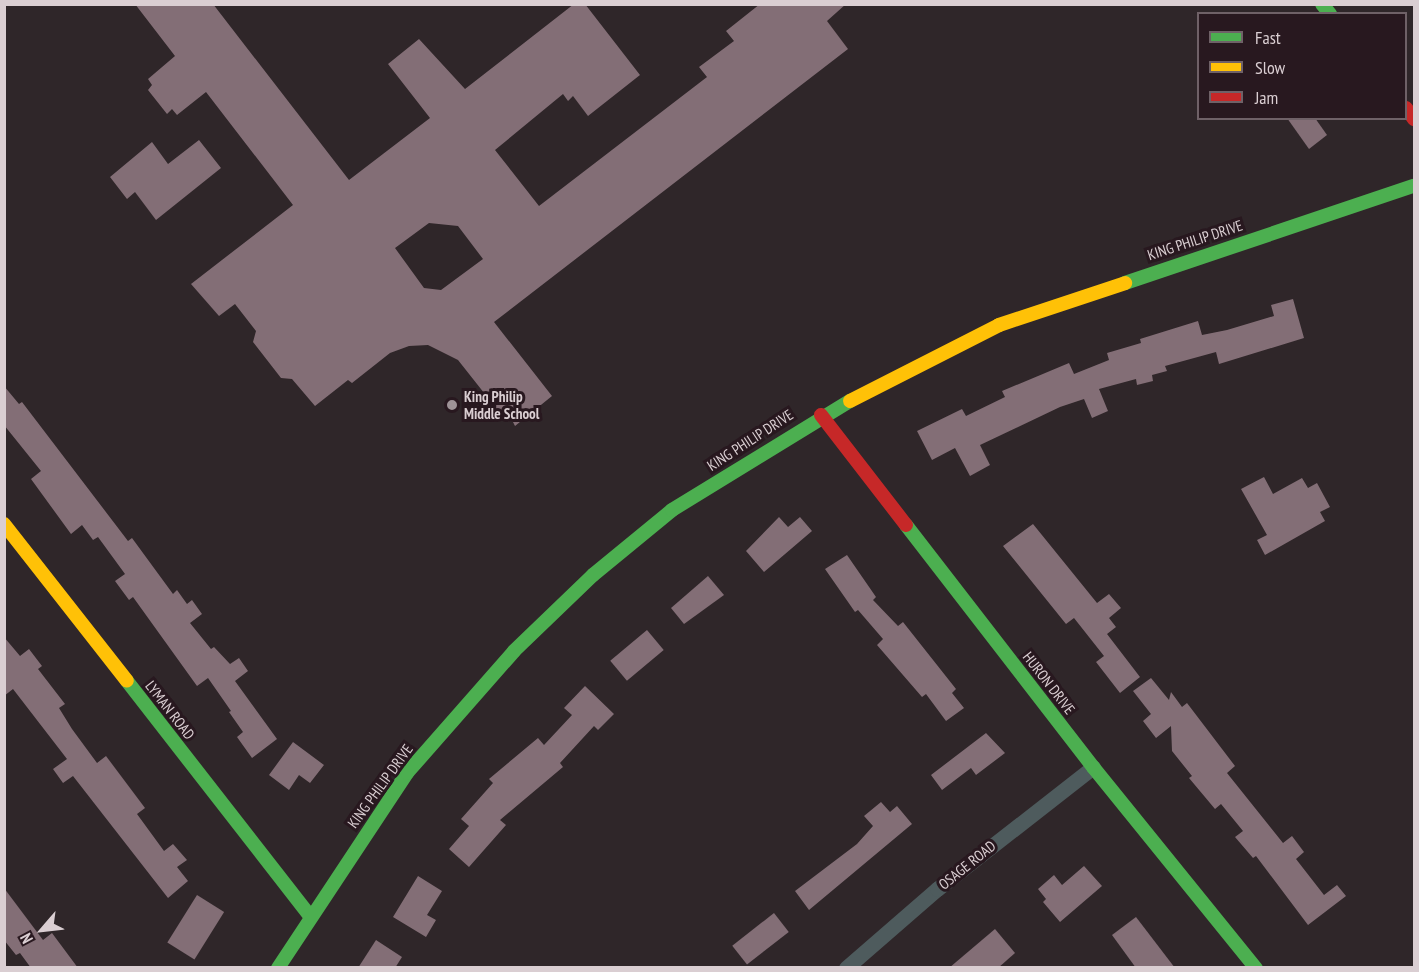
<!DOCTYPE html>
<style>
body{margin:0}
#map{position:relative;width:1419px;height:972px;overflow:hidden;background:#2f2629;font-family:"PT Sans Narrow",sans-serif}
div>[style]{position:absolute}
.building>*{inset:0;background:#836e76;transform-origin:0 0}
.street>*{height:15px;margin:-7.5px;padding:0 7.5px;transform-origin:7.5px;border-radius:7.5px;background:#4e5b5d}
.fast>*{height:14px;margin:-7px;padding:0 7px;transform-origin:7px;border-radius:7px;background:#4caf50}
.slow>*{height:14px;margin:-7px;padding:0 7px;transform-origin:7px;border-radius:7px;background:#ffc107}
.jam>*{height:14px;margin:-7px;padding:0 7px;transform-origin:7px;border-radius:7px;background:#c62828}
.dots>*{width:16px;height:16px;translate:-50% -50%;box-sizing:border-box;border:3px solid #28181f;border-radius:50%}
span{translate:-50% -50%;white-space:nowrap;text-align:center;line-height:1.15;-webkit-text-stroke:6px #28181f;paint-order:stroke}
.street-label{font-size:15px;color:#daced2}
.poi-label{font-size:15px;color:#daced2;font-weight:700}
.left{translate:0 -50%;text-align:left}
.frame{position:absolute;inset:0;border:6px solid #daced2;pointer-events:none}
.legend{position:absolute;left:1197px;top:12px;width:210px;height:108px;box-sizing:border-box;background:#28181f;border:2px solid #6f6167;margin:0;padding:8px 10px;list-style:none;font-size:18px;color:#daced2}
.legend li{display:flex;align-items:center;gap:12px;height:30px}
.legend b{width:30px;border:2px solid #6f6167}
.north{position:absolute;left:12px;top:900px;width:60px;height:60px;-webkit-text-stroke:4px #28181f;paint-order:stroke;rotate:242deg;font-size:16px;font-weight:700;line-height:24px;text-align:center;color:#daced2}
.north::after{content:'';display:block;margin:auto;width:21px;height:27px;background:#daced2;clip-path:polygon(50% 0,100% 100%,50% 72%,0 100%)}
</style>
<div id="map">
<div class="building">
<i style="clip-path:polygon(evenodd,135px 4px,213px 4px,349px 180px,430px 118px,388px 64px,419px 39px,465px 89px,574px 4px,585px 4px,640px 75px,588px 116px,573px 96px,568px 101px,563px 94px,495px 150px,539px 206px,707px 77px,699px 67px,734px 41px,726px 31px,760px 4px,846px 4px,827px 21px,848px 49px,494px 322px,552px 396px,515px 426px,512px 420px,507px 422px,458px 360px,428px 345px,409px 346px,390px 353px,352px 383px,348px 380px,315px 406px,292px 379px,281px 378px,253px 342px,256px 331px,235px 304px,219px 316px,191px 284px,293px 205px,206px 92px,177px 115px,172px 109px,167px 114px,148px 90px,152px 85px,148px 79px,175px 56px,135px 4px,429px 223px,458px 226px,483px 259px,441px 290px,424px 288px,395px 248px,429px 223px)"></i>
<i style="clip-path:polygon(1287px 118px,1315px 118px,1327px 135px,1309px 149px)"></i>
<i style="clip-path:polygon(199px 140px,221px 168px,156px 220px,135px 192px,127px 199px,110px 177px,152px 142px,168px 164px)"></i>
<i style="clip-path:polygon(1293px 299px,1304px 338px,1219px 364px,1216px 352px,1165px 366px,1167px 371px,1152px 375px,1153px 381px,1137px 385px,1136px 379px,1099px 389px,1108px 411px,1092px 418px,1084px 399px,1060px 407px,980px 445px,990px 465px,970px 476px,955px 448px,932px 460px,917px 431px,962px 409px,966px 416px,1005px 397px,1002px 391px,1069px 363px,1074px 374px,1109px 360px,1107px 353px,1141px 343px,1140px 339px,1198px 321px,1202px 335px,1227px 330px,1274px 316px,1271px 305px)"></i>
<i style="clip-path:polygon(4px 386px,19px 404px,22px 402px,128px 541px,132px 538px,173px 594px,177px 590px,187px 604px,192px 600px,202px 614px,190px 623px,211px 649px,214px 647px,230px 664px,239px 658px,248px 671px,235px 681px,277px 739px,252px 758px,237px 737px,243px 732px,229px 712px,231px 711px,208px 678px,197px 686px,133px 597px,129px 600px,115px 581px,125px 574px,98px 537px,93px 540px,82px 525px,71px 534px,31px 479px,41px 471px,4px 425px)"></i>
<i style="clip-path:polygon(1264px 477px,1273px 494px,1302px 478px,1308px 488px,1317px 483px,1330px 507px,1320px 512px,1325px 521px,1265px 555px,1257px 540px,1267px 535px,1241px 489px)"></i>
<i style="clip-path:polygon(779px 517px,788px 527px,800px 517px,812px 531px,764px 572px,746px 551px)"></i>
<i style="clip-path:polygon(1033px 524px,1097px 603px,1109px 594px,1121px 608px,1109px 618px,1116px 627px,1107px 634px,1140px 677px,1120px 693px,1096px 662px,1104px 656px,1074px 618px,1066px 624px,1003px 546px)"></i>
<i style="clip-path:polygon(847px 555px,876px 597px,873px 600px,898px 626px,903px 622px,956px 689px,952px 693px,964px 708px,946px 721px,926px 694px,922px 697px,877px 645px,883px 639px,858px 610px,855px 612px,825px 569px)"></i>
<i style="clip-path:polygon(708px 576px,724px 595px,684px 624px,671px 608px)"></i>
<i style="left:647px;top:630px;width:26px;height:48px;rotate:50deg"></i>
<i style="clip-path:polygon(4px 637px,20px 656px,29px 649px,42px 666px,38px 669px,65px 704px,59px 708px,72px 729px,97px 763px,106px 756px,145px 808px,137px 814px,164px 851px,173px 844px,187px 860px,177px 867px,188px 881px,168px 898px,73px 776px,63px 783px,53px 769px,67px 759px,13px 689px,4px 696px)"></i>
<i style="clip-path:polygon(1151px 678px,1169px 700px,1171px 692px,1182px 707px,1187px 703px,1235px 766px,1227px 773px,1283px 843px,1292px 836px,1304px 852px,1296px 859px,1324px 895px,1337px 885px,1346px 896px,1308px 925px,1256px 856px,1253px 858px,1235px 837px,1243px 831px,1221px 804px,1215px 809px,1189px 778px,1192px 776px,1172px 751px,1171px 726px,1156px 738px,1143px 721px,1151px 714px,1133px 691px)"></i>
<i style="clip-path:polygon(585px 686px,614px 714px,598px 730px,594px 726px,560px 763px,563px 767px,500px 820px,506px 825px,469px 867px,449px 849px,469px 826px,461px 819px,493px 783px,489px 779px,538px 738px,544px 745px,572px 715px,564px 708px)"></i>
<i style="clip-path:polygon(986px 733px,1005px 753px,976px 775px,971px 768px,942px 790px,931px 775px)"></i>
<i style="clip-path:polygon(293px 742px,324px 765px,310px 783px,299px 775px,289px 790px,269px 775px)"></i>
<i style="clip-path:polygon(881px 802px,890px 812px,897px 806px,912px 824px,809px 910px,795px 891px,857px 844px,873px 826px,864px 816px)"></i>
<i style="clip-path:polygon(1084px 866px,1102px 886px,1060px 922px,1043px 902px,1046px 899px,1038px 889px,1054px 875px,1062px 885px)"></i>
<i style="clip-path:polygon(418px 876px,442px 891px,427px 915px,436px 920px,426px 937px,393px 917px)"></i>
<i style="clip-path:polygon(4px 888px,43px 940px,52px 933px,78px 968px,31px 968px,20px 953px,16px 955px,4px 940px)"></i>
<i style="left:197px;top:895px;width:32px;height:56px;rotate:32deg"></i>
<i style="left:774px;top:913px;width:24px;height:53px;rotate:52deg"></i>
<i style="clip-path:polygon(1136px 917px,1175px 968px,1136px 968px,1112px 935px)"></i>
<i style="clip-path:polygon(995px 929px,1015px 953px,998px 968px,949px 968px)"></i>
<i style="clip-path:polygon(376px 940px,402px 957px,395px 968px,358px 968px)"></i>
</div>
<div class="street">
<i style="left:846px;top:968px;width:121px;rotate:-41deg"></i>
<i style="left:937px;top:889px;width:198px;rotate:-38deg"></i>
</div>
<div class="fast">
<i style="left:1322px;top:4px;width:13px;rotate:51deg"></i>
<i style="left:1125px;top:283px;width:305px;rotate:-18.6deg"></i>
<i style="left:906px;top:525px;width:306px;rotate:52.3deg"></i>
<i style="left:1093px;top:767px;width:259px;rotate:51deg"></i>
<i style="left:127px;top:681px;width:298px;rotate:52.1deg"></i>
<i style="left:278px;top:968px;width:234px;rotate:-56.5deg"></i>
<i style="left:407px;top:773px;width:162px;rotate:-48.7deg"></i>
<i style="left:514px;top:651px;width:110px;rotate:-43.9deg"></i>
<i style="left:593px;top:575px;width:102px;rotate:-39.4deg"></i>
<i style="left:672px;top:510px;width:209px;rotate:-31.5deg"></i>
</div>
<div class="slow">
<i style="left:850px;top:401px;width:167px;rotate:-27deg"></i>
<i style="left:999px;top:325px;width:133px;rotate:-18.4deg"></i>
<i style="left:4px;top:524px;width:199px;rotate:51.9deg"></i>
</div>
<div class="jam">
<i style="left:1406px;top:108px;width:14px;rotate:54deg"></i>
<i style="left:821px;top:415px;width:139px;rotate:52.3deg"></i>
</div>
<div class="dots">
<i style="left:452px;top:405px;background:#9e9397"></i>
</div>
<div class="street-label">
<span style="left:1195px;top:240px;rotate:-18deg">KING PHILIP DRIVE</span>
<span style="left:750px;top:440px;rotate:-33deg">KING PHILIP DRIVE</span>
<span style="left:1049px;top:683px;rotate:52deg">HURON DRIVE</span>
<span style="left:170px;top:710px;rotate:52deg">LYMAN ROAD</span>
<span style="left:380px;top:786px;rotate:-54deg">KING PHILIP DRIVE</span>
<span style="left:967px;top:865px;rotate:-39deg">OSAGE ROAD</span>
</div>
<div class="poi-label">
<span class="left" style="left:464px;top:405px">King Philip<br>Middle School</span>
</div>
<div class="frame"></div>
<ul class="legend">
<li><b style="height:8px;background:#4caf50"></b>Fast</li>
<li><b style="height:8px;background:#ffc107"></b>Slow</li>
<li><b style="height:8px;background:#c62828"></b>Jam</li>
</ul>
<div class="north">N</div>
</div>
